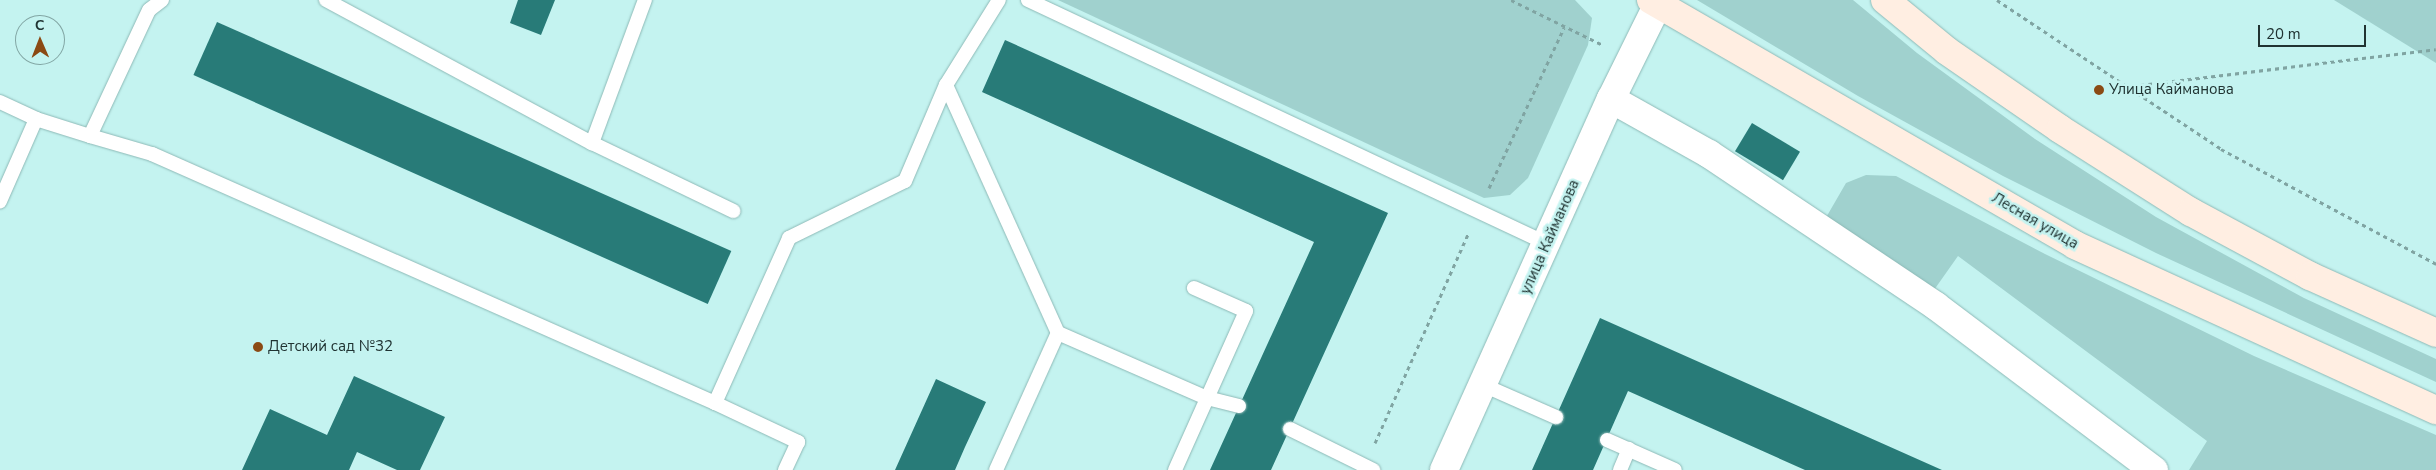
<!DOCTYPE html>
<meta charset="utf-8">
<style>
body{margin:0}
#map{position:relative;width:2436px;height:470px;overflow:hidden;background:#c4f3f0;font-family:"Nunito Sans",sans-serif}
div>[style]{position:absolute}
.green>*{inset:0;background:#a0d1ce}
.building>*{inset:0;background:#287b78;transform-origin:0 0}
.path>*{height:3px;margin-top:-1.5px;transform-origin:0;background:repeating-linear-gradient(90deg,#80a4a2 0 4px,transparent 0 8px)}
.roads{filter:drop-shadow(0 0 1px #8db9b6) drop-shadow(0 0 1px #8db9b6)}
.lane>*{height:14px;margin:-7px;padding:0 7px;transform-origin:7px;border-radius:7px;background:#fff}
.street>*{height:28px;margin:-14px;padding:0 14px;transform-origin:14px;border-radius:14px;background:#fff}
.secondary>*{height:28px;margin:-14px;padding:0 14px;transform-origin:14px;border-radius:14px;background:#ffeee2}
.dots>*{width:14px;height:14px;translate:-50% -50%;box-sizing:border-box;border:2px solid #c4f3f0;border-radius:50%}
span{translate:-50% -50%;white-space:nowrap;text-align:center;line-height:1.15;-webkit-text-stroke:5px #c4f3f0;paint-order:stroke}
.poi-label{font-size:15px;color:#203332}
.left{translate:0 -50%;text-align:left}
.street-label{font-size:15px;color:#203332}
.north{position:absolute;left:15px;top:15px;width:50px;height:50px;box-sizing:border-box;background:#c4f3f0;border:1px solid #82a6a4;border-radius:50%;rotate:359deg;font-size:14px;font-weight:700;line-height:20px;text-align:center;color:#203332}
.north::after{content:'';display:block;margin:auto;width:18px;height:22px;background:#8b4a14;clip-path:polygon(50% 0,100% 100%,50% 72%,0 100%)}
.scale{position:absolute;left:2258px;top:25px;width:108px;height:22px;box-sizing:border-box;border:2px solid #203332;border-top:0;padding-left:6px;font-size:15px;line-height:18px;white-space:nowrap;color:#203332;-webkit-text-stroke:4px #c4f3f0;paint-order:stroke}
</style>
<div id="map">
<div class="green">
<i style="clip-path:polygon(1058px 0,1575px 0,1592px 18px,1588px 45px,1528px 178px,1510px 195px,1484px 198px)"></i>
<i style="clip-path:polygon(1697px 0,1853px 0,1917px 53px,2035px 139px,2156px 217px,2304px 298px,2436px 359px,2436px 382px,2156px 253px,2003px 176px,1858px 96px)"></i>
<i style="clip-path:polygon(2334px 0,2436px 0,2436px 63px)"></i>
<i style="clip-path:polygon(1866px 175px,1896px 176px,2045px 254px,2254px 356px,2436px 435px,2436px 470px,2189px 470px,2207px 441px,1958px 256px,1934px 290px,1824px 221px,1846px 183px)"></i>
</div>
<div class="building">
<i style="clip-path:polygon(518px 0,555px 0,541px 35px,510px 23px)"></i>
<i style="left:217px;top:22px;width:563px;height:58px;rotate:24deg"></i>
<i style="clip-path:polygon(1005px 40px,1388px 213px,1271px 470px,1210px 470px,1314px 242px,982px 92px)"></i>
<i style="left:1752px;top:123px;width:56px;height:33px;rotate:31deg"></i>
<i style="clip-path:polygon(1600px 318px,1942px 470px,1805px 470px,1628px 391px,1593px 470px,1532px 470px)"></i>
<i style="clip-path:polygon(354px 376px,445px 417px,420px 470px,397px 470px,357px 452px,349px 470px,242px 470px,270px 409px,327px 435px)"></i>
<i style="clip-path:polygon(936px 379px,986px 402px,965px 447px,955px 470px,895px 470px)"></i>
</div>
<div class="path">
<i style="left:1511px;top:0;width:102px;rotate:26.1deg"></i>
<i style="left:1997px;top:0;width:269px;rotate:33.6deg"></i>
<i style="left:2221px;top:149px;width:244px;rotate:28.1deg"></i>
<i style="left:2132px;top:86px;width:306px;rotate:-6.9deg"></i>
<i style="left:1489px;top:188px;width:177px;rotate:-64.9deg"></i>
<i style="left:1375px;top:443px;width:229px;rotate:-66deg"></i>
</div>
<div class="roads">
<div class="lane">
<i style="left:162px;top:0;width:16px;rotate:142deg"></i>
<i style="left:149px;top:10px;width:139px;rotate:115.1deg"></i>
<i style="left:90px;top:136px;width:65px;rotate:16.2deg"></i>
<i style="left:152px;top:154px;width:616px;rotate:23.86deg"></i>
<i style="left:715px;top:403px;width:181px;rotate:-65.8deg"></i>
<i style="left:789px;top:238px;width:129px;rotate:-26.2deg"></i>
<i style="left:905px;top:181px;width:104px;rotate:-66.9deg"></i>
<i style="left:946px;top:85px;width:100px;rotate:-58.1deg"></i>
<i style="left:326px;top:0;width:302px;rotate:28.3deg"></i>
<i style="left:592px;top:143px;width:157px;rotate:25.7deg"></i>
<i style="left:1028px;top:0;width:574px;rotate:25.14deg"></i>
<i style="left:946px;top:85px;width:272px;rotate:65.7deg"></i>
<i style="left:1058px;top:333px;width:163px;rotate:23.6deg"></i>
<i style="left:1207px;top:398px;width:33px;rotate:14deg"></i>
<i style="left:0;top:102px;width:40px;rotate:25deg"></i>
<i style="left:36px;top:119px;width:90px;rotate:113.7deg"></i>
<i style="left:36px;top:119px;width:57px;rotate:17.5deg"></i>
<i style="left:592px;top:143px;width:153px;rotate:-69.7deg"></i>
<i style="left:1483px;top:385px;width:80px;rotate:23.7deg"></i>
<i style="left:715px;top:403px;width:92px;rotate:25.2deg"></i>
<i style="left:798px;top:442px;width:31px;rotate:115deg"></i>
<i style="left:1290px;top:429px;width:93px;rotate:26.3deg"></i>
<i style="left:1607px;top:440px;width:74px;rotate:23.8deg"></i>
<i style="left:996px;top:470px;width:150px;rotate:-65.7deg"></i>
<i style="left:1175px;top:470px;width:174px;rotate:-65.9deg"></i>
<i style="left:1246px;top:311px;width:57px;rotate:-156.1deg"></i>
<i style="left:1620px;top:470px;width:23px;rotate:-67deg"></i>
</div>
<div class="street">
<i style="left:1611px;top:99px;width:112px;rotate:29.3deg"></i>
<i style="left:1709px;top:154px;width:273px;rotate:33.8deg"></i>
<i style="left:1936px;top:306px;width:273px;rotate:37deg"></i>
<i style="left:1444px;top:470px;width:407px;rotate:-65.8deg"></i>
<i style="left:1611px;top:99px;width:106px;rotate:-63.7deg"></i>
</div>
<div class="secondary">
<i style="left:1651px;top:0;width:490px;rotate:30deg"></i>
<i style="left:2075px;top:245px;width:397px;rotate:24.6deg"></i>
<i style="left:1885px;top:0;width:80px;rotate:39.4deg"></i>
<i style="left:1947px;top:51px;width:137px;rotate:34.6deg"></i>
<i style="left:2060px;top:129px;width:155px;rotate:32.4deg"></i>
<i style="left:2191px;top:212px;width:135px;rotate:28.3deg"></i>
<i style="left:2310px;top:276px;width:138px;rotate:24.3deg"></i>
</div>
</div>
<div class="dots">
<i style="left:2099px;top:90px;background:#8b4a14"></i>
<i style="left:258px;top:347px;background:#8b4a14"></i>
</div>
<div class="poi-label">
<span class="left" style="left:2109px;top:90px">Улица Кайманова</span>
<span class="left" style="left:268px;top:347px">Детский сад №32</span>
</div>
<div class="street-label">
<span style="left:2035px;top:221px;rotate:30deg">Лесная улица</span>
<span style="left:1550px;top:237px;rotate:-66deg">улица Кайманова</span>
</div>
<div class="north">С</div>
<div class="scale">20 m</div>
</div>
